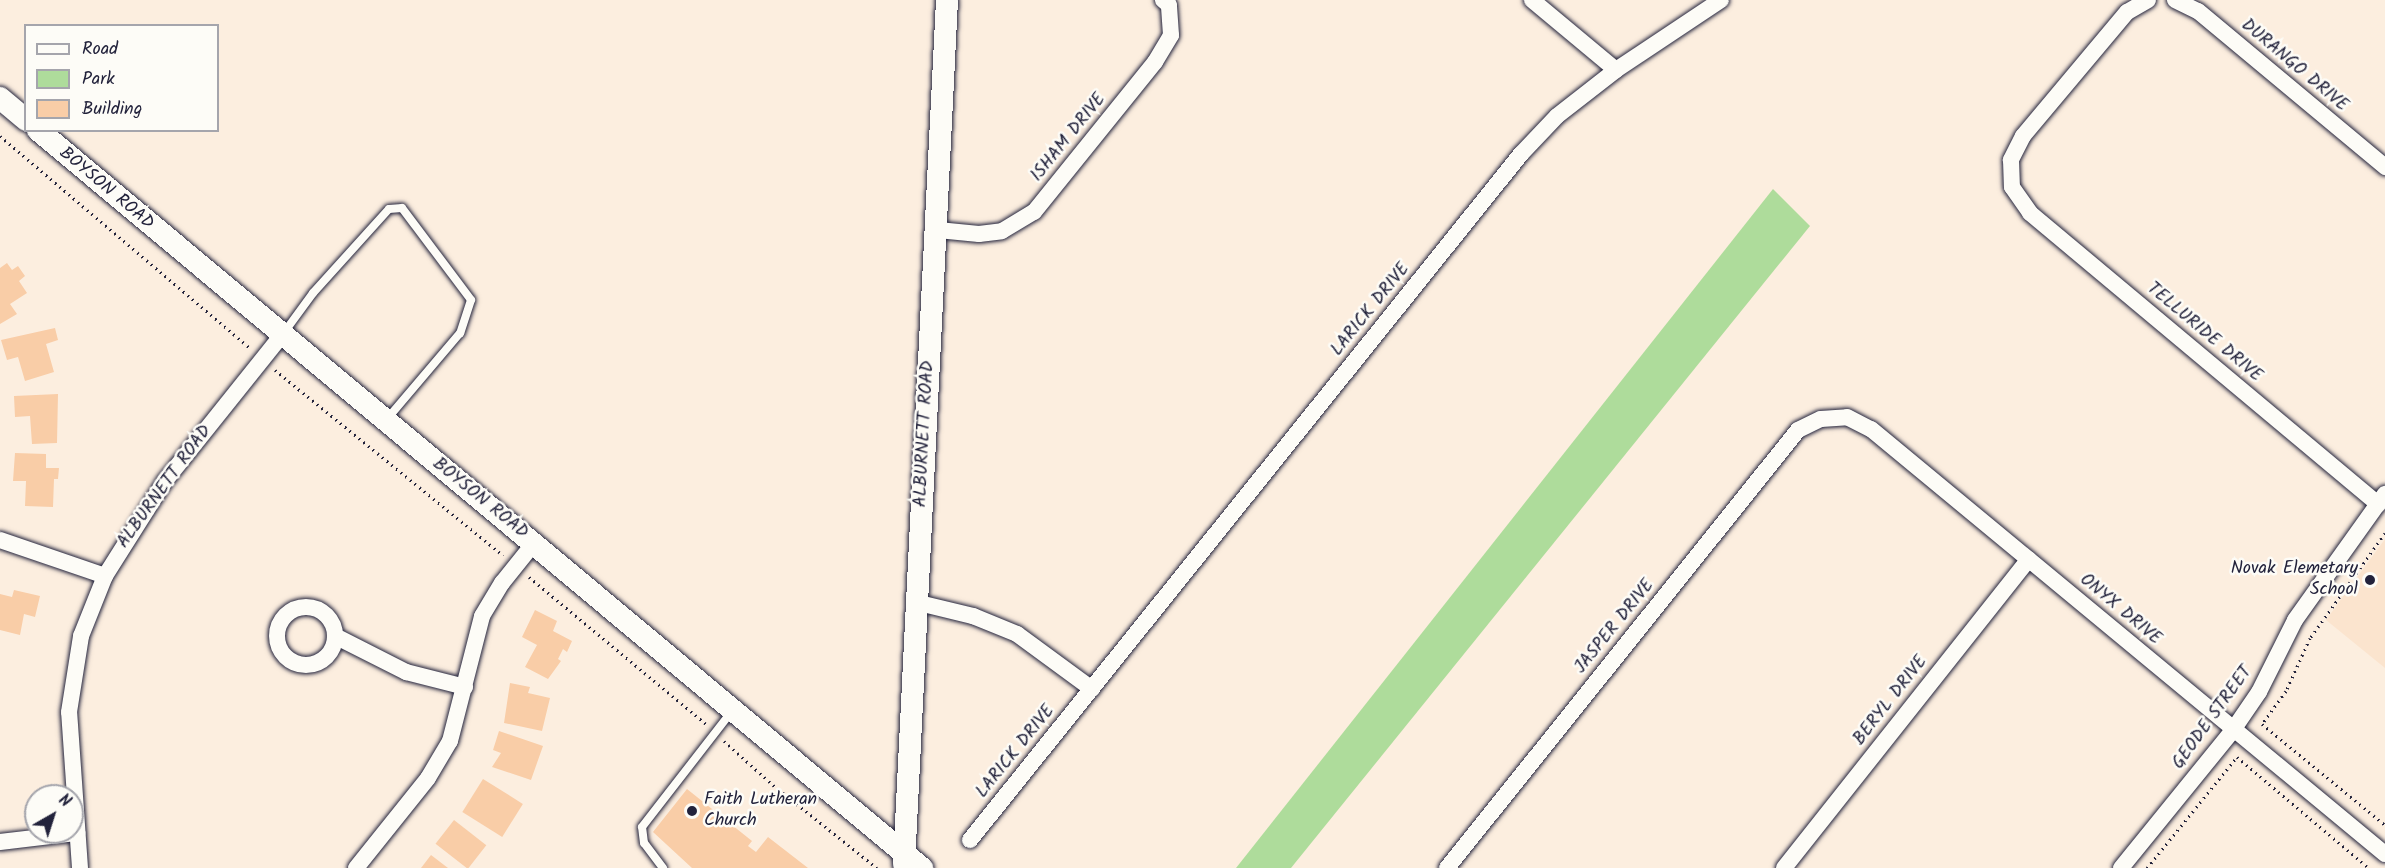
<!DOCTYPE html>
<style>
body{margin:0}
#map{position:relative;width:2385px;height:868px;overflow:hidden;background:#fceedf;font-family:Kalam,sans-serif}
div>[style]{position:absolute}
.built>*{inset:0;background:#fbe4ce}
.green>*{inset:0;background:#aedc9b}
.building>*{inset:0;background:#f9cda7;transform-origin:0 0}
.path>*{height:3px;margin-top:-1.5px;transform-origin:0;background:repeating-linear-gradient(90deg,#22223b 0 1.5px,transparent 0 6px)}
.roads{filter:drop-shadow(0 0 2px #22223b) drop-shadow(0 0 2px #22223b)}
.lane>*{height:8px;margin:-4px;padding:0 4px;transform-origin:4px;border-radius:4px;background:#fdfcf7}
.street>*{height:16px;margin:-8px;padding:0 8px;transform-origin:8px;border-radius:8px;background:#fdfcf7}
.street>.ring{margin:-8px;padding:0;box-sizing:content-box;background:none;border:16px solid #fdfcf7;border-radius:50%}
.secondary>*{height:22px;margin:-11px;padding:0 11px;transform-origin:11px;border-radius:11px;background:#fdfcf7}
.dots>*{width:16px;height:16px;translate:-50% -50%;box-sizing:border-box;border:3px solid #fdfcf7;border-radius:50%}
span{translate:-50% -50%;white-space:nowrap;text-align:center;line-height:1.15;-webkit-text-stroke:5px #fdfcf7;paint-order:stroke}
.street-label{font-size:18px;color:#22223b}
.poi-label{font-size:18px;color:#22223b}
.right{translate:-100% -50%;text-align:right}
.left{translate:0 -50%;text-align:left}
.legend{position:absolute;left:24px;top:24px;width:195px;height:108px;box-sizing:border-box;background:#fdfcf7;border:2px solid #a5a5ac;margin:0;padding:8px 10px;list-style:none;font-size:18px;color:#22223b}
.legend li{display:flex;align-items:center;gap:12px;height:30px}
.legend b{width:30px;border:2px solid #a5a5ac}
.north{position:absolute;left:24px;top:784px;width:60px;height:60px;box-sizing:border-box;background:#fdfcf7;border:2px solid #a5a5ac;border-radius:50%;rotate:39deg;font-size:16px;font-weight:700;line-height:24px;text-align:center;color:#22223b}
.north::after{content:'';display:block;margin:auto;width:21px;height:27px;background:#22223b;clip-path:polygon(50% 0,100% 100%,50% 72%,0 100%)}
</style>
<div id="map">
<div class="built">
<i style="clip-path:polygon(2385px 539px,2385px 668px,2326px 620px)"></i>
</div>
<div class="green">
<i style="clip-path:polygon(1773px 189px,1810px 226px,1291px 868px,1236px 868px)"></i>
</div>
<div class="building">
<i style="clip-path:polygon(7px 263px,12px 270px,18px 266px,25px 276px,19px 281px,27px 293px,10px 304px,17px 314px,0 324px,0 268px)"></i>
<i style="clip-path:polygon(55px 328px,58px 340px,46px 344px,54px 372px,25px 381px,18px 357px,7px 360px,1px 340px)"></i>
<i style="clip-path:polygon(58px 394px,57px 443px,32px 444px,30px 416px,15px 417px,14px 396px)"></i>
<i style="clip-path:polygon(15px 453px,46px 454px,46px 468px,59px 468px,58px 479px,54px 479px,53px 507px,25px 506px,26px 481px,13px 481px)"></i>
<i style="clip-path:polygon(14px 590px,40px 596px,35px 617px,24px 614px,20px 635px,0 630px,0 594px,12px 597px)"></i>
<i style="clip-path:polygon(535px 610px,557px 621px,553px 631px,572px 641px,567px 652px,563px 649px,558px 659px,561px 661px,548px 679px,525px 667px,537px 645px,522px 637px)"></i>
<i style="clip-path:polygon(510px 683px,530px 687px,528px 693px,550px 698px,542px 731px,504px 723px)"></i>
<i style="clip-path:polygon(499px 731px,543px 746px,531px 780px,492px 767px,501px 753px,493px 750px)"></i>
<i style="left:483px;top:779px;width:47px;height:39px;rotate:32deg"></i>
<i style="clip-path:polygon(687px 789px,752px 841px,748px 846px,756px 852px,768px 837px,808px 868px,692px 868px,653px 832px)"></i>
<i style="left:454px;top:820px;width:41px;height:30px;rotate:38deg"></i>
<i style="clip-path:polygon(431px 855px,448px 868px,421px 868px)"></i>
</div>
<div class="path">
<i style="left:0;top:136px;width:328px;rotate:40.3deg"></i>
<i style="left:275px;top:370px;width:294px;rotate:39.1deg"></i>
<i style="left:2385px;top:533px;width:129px;rotate:125.5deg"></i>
<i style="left:2310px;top:638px;width:58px;rotate:114.4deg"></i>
<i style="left:2286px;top:691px;width:41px;rotate:126deg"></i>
<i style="left:2262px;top:724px;width:159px;rotate:39.4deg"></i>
<i style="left:529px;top:577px;width:230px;rotate:39.7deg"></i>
<i style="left:724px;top:741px;width:66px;rotate:41.9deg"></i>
<i style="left:773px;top:785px;width:133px;rotate:38.6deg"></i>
<i style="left:2147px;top:868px;width:143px;rotate:-51deg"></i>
<i style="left:2237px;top:757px;width:172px;rotate:40.1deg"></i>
</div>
<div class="roads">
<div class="lane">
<i style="left:283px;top:334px;width:51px;rotate:-53.8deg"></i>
<i style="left:313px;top:293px;width:113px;rotate:-47.9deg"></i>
<i style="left:389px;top:209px;width:13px;rotate:-4deg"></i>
<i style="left:402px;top:208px;width:115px;rotate:53.1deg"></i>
<i style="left:471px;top:300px;width:35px;rotate:108deg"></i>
<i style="left:460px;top:333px;width:113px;rotate:130.3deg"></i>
<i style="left:663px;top:868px;width:31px;rotate:-127deg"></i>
<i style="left:644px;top:843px;width:16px;rotate:-97deg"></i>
<i style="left:642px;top:827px;width:147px;rotate:-52.2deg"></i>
</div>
<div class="street">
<i style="left:1532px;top:0;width:109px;rotate:39.8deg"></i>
<i style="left:2148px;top:0;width:24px;rotate:150deg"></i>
<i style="left:2127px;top:12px;width:162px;rotate:130deg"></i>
<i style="left:2023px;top:136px;width:27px;rotate:117deg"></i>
<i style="left:2011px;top:160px;width:27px;rotate:88deg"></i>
<i style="left:2012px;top:187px;width:32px;rotate:55deg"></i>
<i style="left:2030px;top:213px;width:454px;rotate:39.9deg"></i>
<i style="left:2175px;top:0;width:25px;rotate:26deg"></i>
<i style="left:2198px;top:11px;width:244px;rotate:39.8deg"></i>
<i style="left:938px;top:230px;width:41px;rotate:5.6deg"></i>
<i style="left:979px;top:234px;width:23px;rotate:-7deg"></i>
<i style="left:1002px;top:231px;width:37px;rotate:-31deg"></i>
<i style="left:1034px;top:212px;width:193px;rotate:-51.1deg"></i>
<i style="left:1155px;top:62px;width:31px;rotate:-59deg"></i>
<i style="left:1171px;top:35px;width:30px;rotate:-94deg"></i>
<i style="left:1169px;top:5px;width:8px;rotate:-140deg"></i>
<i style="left:0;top:540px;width:111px;rotate:18.9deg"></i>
<i style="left:915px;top:602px;width:60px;rotate:13.6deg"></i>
<i style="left:973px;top:616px;width:48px;rotate:22.2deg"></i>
<i style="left:1017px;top:634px;width:93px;rotate:36.3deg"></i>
<i class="ring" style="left:277px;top:607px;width:42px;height:42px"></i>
<i style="left:335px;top:636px;width:80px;rotate:26.9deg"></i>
<i style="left:406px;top:672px;width:61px;rotate:14.3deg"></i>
<i style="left:970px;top:840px;width:880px;rotate:-51.23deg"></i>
<i style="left:1521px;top:154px;width:52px;rotate:-46.5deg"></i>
<i style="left:1557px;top:116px;width:75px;rotate:-37.9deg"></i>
<i style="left:1616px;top:70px;width:126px;rotate:-33.7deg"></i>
<i style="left:0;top:842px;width:78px;rotate:-6.7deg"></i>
<i style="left:80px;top:868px;width:156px;rotate:-94deg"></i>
<i style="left:69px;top:712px;width:77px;rotate:-81deg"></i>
<i style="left:81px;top:636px;width:65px;rotate:-68.2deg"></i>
<i style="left:105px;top:576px;width:112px;rotate:-57.7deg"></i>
<i style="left:165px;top:481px;width:186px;rotate:-51.3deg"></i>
<i style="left:356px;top:868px;width:115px;rotate:-51.3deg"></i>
<i style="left:428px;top:778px;width:43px;rotate:-59.3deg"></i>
<i style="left:450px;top:741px;width:129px;rotate:-75.6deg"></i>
<i style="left:482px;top:616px;width:39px;rotate:-59deg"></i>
<i style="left:502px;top:583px;width:51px;rotate:-51.3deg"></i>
<i style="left:1447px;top:868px;width:561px;rotate:-51.29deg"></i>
<i style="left:1798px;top:430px;width:25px;rotate:-26deg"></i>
<i style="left:1821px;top:419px;width:26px;rotate:-4deg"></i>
<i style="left:1847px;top:417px;width:27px;rotate:27deg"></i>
<i style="left:1871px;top:429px;width:667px;rotate:39.59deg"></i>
<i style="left:1784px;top:868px;width:394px;rotate:-51.6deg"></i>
<i style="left:2121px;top:868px;width:178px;rotate:-50.9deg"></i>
<i style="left:2233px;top:730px;width:46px;rotate:-55.6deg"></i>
<i style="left:2259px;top:692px;width:80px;rotate:-63.4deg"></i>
<i style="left:2295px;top:620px;width:155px;rotate:-54.5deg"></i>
</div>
<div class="secondary">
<i style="left:0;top:98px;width:34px;rotate:40deg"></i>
<i style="left:38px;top:130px;width:1152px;rotate:39.86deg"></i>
<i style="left:904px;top:864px;width:865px;rotate:-87.15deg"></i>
</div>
</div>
<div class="dots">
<i style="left:2370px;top:580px;background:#22223b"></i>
<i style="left:692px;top:811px;background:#22223b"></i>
</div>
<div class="street-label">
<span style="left:2294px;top:66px;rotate:40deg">DURANGO DRIVE</span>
<span style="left:1069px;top:138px;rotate:-51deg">ISHAM DRIVE</span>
<span style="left:106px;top:189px;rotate:40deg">BOYSON ROAD</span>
<span style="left:1371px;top:310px;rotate:-51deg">LARICK DRIVE</span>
<span style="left:2204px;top:333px;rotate:40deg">TELLURIDE DRIVE</span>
<span style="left:925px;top:434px;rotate:-87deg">ALBURNETT ROAD</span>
<span style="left:165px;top:487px;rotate:-54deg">ALBURNETT ROAD</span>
<span style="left:480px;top:499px;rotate:39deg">BOYSON ROAD</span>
<span style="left:2120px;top:610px;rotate:40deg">ONYX DRIVE</span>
<span style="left:1615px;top:627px;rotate:-51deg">JASPER DRIVE</span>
<span style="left:1891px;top:701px;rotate:-52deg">BERYL DRIVE</span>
<span style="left:2213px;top:718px;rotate:-54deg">GEODE STREET</span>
<span style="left:1016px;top:752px;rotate:-51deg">LARICK DRIVE</span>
</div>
<div class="poi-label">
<span class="right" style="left:2358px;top:580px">Novak Elemetary<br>School</span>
<span class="left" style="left:704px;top:811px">Faith Lutheran<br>Church</span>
</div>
<ul class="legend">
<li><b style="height:8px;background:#fdfcf7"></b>Road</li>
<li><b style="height:16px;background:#aedc9b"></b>Park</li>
<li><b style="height:16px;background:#f9cda7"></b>Building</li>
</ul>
<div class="north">N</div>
</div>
